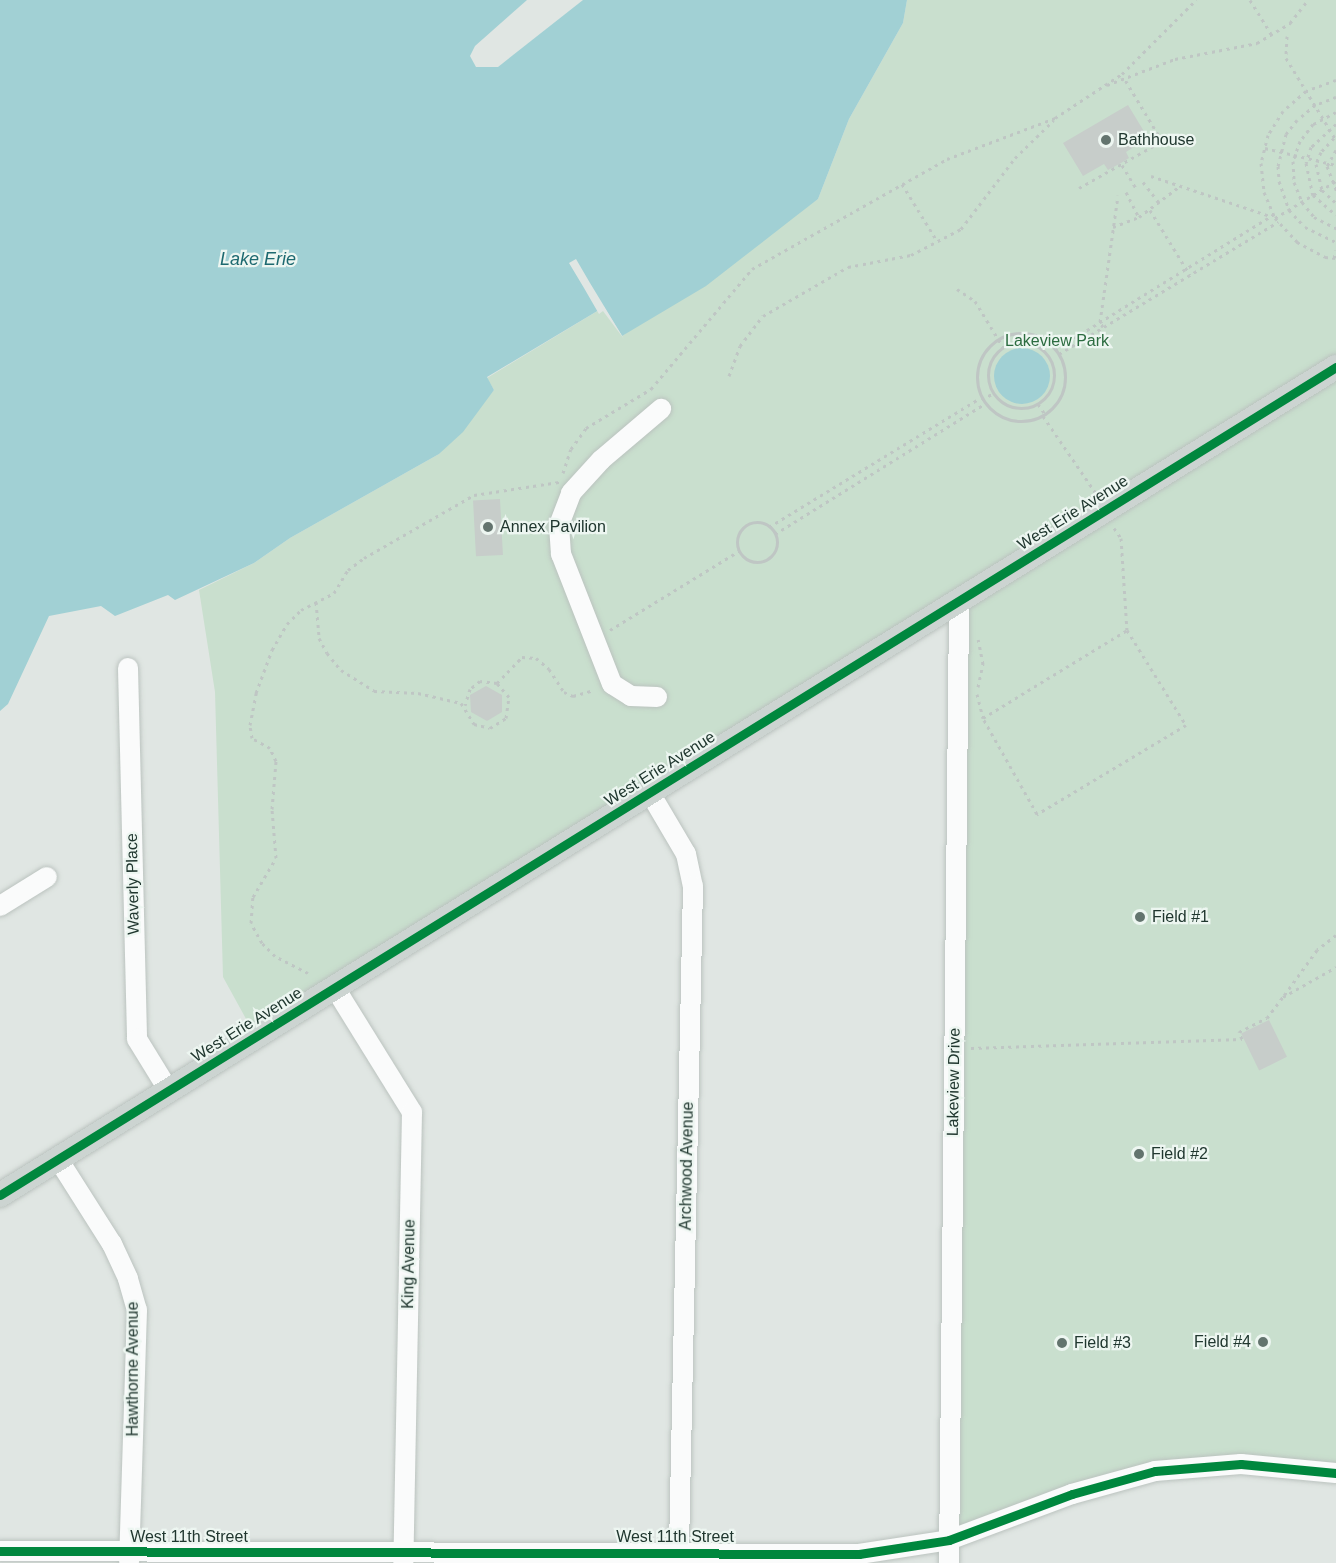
<!DOCTYPE html>
<style>
body{margin:0}
#map{position:relative;width:1336px;height:1563px;overflow:hidden;background:#e0e6e3;font-family:Arial,sans-serif}
div>[style]{position:absolute}
.green>*{inset:0;background:#c9dfce}
.water>*{inset:0;background:#a1d0d4}
.round{border-radius:50%}
.pier>*{inset:0;background:#e0e6e3}
.building>*{inset:0;background:#c7cdca;transform-origin:0 0}
.path>*{height:3px;margin-top:-1.5px;transform-origin:0;background:repeating-linear-gradient(90deg,#bfc6c4 0 3px,transparent 0 7.5px)}
.path>.ring{margin:-1.5px;padding:0;box-sizing:content-box;background:none;border:3px solid #bfc6c4;border-radius:50%}
.roads{filter:drop-shadow(0 0 2px #bbc3bf) drop-shadow(0 0 2px #bbc3bf)}
.minor>*{height:20px;margin:-10px;padding:0 10px;transform-origin:10px;border-radius:10px;background:#fafbfb}
.major>*{height:24px;margin:-12px;padding:0 12px;transform-origin:12px;border-radius:12px;background:#ccd4d1}
.cycleway>*{height:9px;margin:-4.5px;padding:0 4.5px;transform-origin:4.5px;border-radius:4.5px;background:#00873e}
.dots>*{width:16px;height:16px;translate:-50% -50%;box-sizing:border-box;border:3px solid #edf6f1;border-radius:50%}
span{translate:-50% -50%;white-space:nowrap;text-align:center;line-height:1.15;-webkit-text-stroke:4.5px #edf6f1;paint-order:stroke}
.poi-label{font-size:16px;color:#20372f}
.left{translate:0 -50%;text-align:left}
.right{translate:-100% -50%;text-align:right}
.park-label{font-size:16px;color:#2c6c40}
.street-label{font-size:16px;color:#20372f}
.water-label{font-size:18px;color:#1d6970;font-style:italic}
</style>
<div id="map">
<div class="green">
<i style="clip-path:polygon(907px 0,1336px 0,1336px 1473px,1198px 1466px,949px 1540px,959px 602px,256px 1037px,223px 977px,215px 692px,199px 590px,254px 563px,290px 538px,439px 454px,494px 390px,487px 378px,604px 307px,622px 336px,818px 199px,849px 119px,903px 23px)"></i>
</div>
<div class="water">
<i style="clip-path:polygon(0 0,907px 0,903px 23px,849px 119px,818px 199px,796px 216px,706px 286px,622px 336px,604px 307px,487px 377px,494px 390px,463px 432px,439px 454px,290px 538px,254px 563px,175px 600px,168px 595px,115px 616px,101px 606px,49px 616px,8px 704px,0 711px)"></i>
<i class="round" style="left:994px;top:348px;width:56px;height:56px"></i>
</div>
<div class="pier">
<i style="clip-path:polygon(527px 0,583px 0,498px 67px,476px 67px,470px 56px,475px 46px)"></i>
<i style="clip-path:polygon(576px 259px,590px 283px,624px 339px,603px 311px,599px 314px,584px 288px,569px 263px)"></i>
</div>
<div class="building">
<i style="clip-path:polygon(1128px 105px,1148px 138px,1126px 152px,1129px 158px,1121px 163px,1108px 170px,1104px 164px,1083px 176px,1063px 143px)"></i>
<i style="left:500px;top:499px;width:56px;height:27px;rotate:87deg"></i>
<i style="clip-path:polygon(486px 686px,502px 695px,502px 712px,487px 721px,471px 712px,470px 695px)"></i>
<i style="left:1269px;top:1020px;width:41px;height:31px;rotate:64deg"></i>
</div>
<div class="path">
<i style="left:1250px;top:0;width:40px;rotate:58deg"></i>
<i style="left:1287px;top:36px;width:22px;rotate:93deg"></i>
<i style="left:1286px;top:58px;width:96px;rotate:58.6deg"></i>
<i style="left:1336px;top:80px;width:32px;rotate:160deg"></i>
<i style="left:1306px;top:91px;width:30px;rotate:139deg"></i>
<i style="left:1283px;top:111px;width:28px;rotate:122deg"></i>
<i style="left:1268px;top:135px;width:29px;rotate:104deg"></i>
<i style="left:1261px;top:163px;width:29px;rotate:84deg"></i>
<i style="left:1264px;top:192px;width:28px;rotate:67deg"></i>
<i style="left:1275px;top:218px;width:33px;rotate:47deg"></i>
<i style="left:1297px;top:242px;width:32px;rotate:28deg"></i>
<i style="left:1325px;top:257px;width:11px;rotate:5deg"></i>
<i style="left:1107px;top:85px;width:73px;rotate:-20.9deg"></i>
<i style="left:1175px;top:59px;width:84px;rotate:-11deg"></i>
<i style="left:1257px;top:43px;width:39px;rotate:-31deg"></i>
<i style="left:1290px;top:23px;width:29px;rotate:-52deg"></i>
<i style="left:1336px;top:97px;width:22px;rotate:159deg"></i>
<i style="left:1315px;top:105px;width:23px;rotate:140deg"></i>
<i style="left:1297px;top:120px;width:18px;rotate:128deg"></i>
<i style="left:1286px;top:134px;width:33px;rotate:104deg"></i>
<i style="left:1278px;top:166px;width:15px;rotate:86deg"></i>
<i style="left:1279px;top:181px;width:31px;rotate:71deg"></i>
<i style="left:1289px;top:210px;width:23px;rotate:47deg"></i>
<i style="left:1305px;top:227px;width:34px;rotate:26deg"></i>
<i style="left:1336px;top:112px;width:26px;rotate:152deg"></i>
<i style="left:1313px;top:124px;width:21px;rotate:127deg"></i>
<i style="left:1300px;top:141px;width:21px;rotate:109deg"></i>
<i style="left:1293px;top:161px;width:21px;rotate:87deg"></i>
<i style="left:1294px;top:182px;width:22px;rotate:68deg"></i>
<i style="left:1302px;top:202px;width:19px;rotate:51deg"></i>
<i style="left:1314px;top:217px;width:25px;rotate:27deg"></i>
<i style="left:1336px;top:124px;width:34px;rotate:137deg"></i>
<i style="left:1311px;top:147px;width:17px;rotate:107deg"></i>
<i style="left:1306px;top:163px;width:33px;rotate:78deg"></i>
<i style="left:1313px;top:195px;width:30px;rotate:41deg"></i>
<i style="left:1334px;top:138px;width:19px;rotate:133deg"></i>
<i style="left:1321px;top:152px;width:13px;rotate:113deg"></i>
<i style="left:1316px;top:164px;width:27px;rotate:77deg"></i>
<i style="left:1322px;top:190px;width:19px;rotate:43deg"></i>
<i style="left:1265px;top:148px;width:73px;rotate:13.5deg"></i>
<i style="left:1336px;top:150px;width:18px;rotate:119deg"></i>
<i style="left:1327px;top:166px;width:26px;rotate:69deg"></i>
<i style="left:1122px;top:165px;width:26px;rotate:59deg"></i>
<i style="left:1151px;top:176px;width:126px;rotate:18.6deg"></i>
<i style="left:1143px;top:182px;width:28px;rotate:52deg"></i>
<i style="left:902px;top:184px;width:67px;rotate:58.4deg"></i>
<i style="left:1079px;top:188px;width:95px;rotate:-29.5deg"></i>
<i style="left:1162px;top:141px;width:74px;rotate:-121.1deg"></i>
<i style="left:1126px;top:192px;width:28px;rotate:63deg"></i>
<i style="left:1150px;top:210px;width:76px;rotate:58.4deg"></i>
<i style="left:1275px;top:218px;width:71px;rotate:-31.2deg"></i>
<i style="left:1113px;top:227px;width:28px;rotate:-21deg"></i>
<i style="left:1139px;top:217px;width:51px;rotate:-37.1deg"></i>
<i style="left:1334px;top:258px;width:8px;rotate:-76deg"></i>
<i style="left:957px;top:289px;width:22px;rotate:34deg"></i>
<i style="left:975px;top:301px;width:54px;rotate:58.7deg"></i>
<i style="left:1103px;top:327px;width:6px;rotate:-121deg"></i>
<i style="left:1100px;top:322px;width:128px;rotate:-81.9deg"></i>
<i class="ring" style="left:977px;top:333px;width:85px;height:85px"></i>
<i class="ring" style="left:988px;top:342px;width:63px;height:63px"></i>
<i style="left:1055px;top:350px;width:258px;rotate:-31.8deg"></i>
<i style="left:1059px;top:354px;width:256px;rotate:-31.1deg"></i>
<i style="left:729px;top:376px;width:32px;rotate:-70deg"></i>
<i style="left:740px;top:346px;width:38px;rotate:-53deg"></i>
<i style="left:763px;top:316px;width:98px;rotate:-30deg"></i>
<i style="left:848px;top:267px;width:64px;rotate:-10.8deg"></i>
<i style="left:911px;top:255px;width:56px;rotate:-27.5deg"></i>
<i style="left:961px;top:229px;width:89px;rotate:-52.7deg"></i>
<i style="left:1015px;top:158px;width:54px;rotate:-44.3deg"></i>
<i style="left:982px;top:400px;width:13px;rotate:-32deg"></i>
<i style="left:1038px;top:404px;width:12px;rotate:55deg"></i>
<i style="left:1043px;top:416px;width:92px;rotate:55.6deg"></i>
<i style="left:563px;top:473px;width:25px;rotate:-72deg"></i>
<i style="left:571px;top:449px;width:26px;rotate:-54deg"></i>
<i style="left:586px;top:428px;width:76px;rotate:-31deg"></i>
<i style="left:651px;top:389px;width:157px;rotate:-49.9deg"></i>
<i style="left:752px;top:269px;width:224px;rotate:-29.4deg"></i>
<i style="left:947px;top:159px;width:116px;rotate:-20.8deg"></i>
<i style="left:1055px;top:118px;width:80px;rotate:-33.3deg"></i>
<i style="left:1122px;top:74px;width:105px;rotate:-45deg"></i>
<i class="ring" style="left:737px;top:522px;width:37px;height:37px"></i>
<i style="left:769px;top:527px;width:247px;rotate:-31.4deg"></i>
<i style="left:1114px;top:528px;width:12px;rotate:55deg"></i>
<i style="left:1121px;top:538px;width:92px;rotate:86.3deg"></i>
<i style="left:1127px;top:630px;width:112px;rotate:58.2deg"></i>
<i style="left:1186px;top:725px;width:174px;rotate:149.1deg"></i>
<i style="left:1037px;top:814px;width:110px;rotate:-119.4deg"></i>
<i style="left:983px;top:718px;width:169px;rotate:-31.4deg"></i>
<i style="left:775px;top:534px;width:247px;rotate:-31.8deg"></i>
<i style="left:316px;top:602px;width:36px;rotate:85deg"></i>
<i style="left:319px;top:638px;width:17px;rotate:62deg"></i>
<i style="left:327px;top:653px;width:22px;rotate:51deg"></i>
<i style="left:341px;top:670px;width:39px;rotate:32deg"></i>
<i style="left:374px;top:691px;width:44px;rotate:2.6deg"></i>
<i style="left:418px;top:693px;width:44px;rotate:13.1deg"></i>
<i style="left:461px;top:703px;width:25px;rotate:58deg"></i>
<i style="left:474px;top:724px;width:16px;rotate:14deg"></i>
<i style="left:490px;top:728px;width:19px;rotate:-32deg"></i>
<i style="left:506px;top:718px;width:21px;rotate:-82deg"></i>
<i style="left:509px;top:697px;width:18px;rotate:-131deg"></i>
<i style="left:497px;top:683px;width:17px;rotate:-173deg"></i>
<i style="left:480px;top:681px;width:13px;rotate:141deg"></i>
<i style="left:470px;top:689px;width:17px;rotate:107deg"></i>
<i style="left:610px;top:630px;width:151px;rotate:-31.5deg"></i>
<i style="left:497px;top:683px;width:36px;rotate:-46deg"></i>
<i style="left:522px;top:657px;width:14px;rotate:4deg"></i>
<i style="left:536px;top:658px;width:17px;rotate:40deg"></i>
<i style="left:549px;top:669px;width:27px;rotate:57deg"></i>
<i style="left:564px;top:692px;width:10px;rotate:24deg"></i>
<i style="left:573px;top:696px;width:22px;rotate:-16deg"></i>
<i style="left:978px;top:687px;width:24px;rotate:-78deg"></i>
<i style="left:983px;top:664px;width:25px;rotate:-101deg"></i>
<i style="left:977px;top:694px;width:25px;rotate:76deg"></i>
<i style="left:1336px;top:935px;width:24px;rotate:142deg"></i>
<i style="left:1317px;top:950px;width:58px;rotate:125.9deg"></i>
<i style="left:1283px;top:997px;width:61px;rotate:-29.5deg"></i>
<i style="left:308px;top:973px;width:37px;rotate:-153deg"></i>
<i style="left:275px;top:956px;width:18px;rotate:-135deg"></i>
<i style="left:262px;top:943px;width:23px;rotate:-119deg"></i>
<i style="left:251px;top:923px;width:26px;rotate:-86deg"></i>
<i style="left:253px;top:897px;width:45px;rotate:-59.5deg"></i>
<i style="left:276px;top:858px;width:49px;rotate:-94.7deg"></i>
<i style="left:272px;top:809px;width:48px;rotate:-85.2deg"></i>
<i style="left:276px;top:761px;width:14px;rotate:-115deg"></i>
<i style="left:270px;top:748px;width:21px;rotate:-151deg"></i>
<i style="left:252px;top:738px;width:13px;rotate:-99deg"></i>
<i style="left:250px;top:725px;width:33px;rotate:-79deg"></i>
<i style="left:256px;top:693px;width:46px;rotate:-69.6deg"></i>
<i style="left:272px;top:650px;width:30px;rotate:-60deg"></i>
<i style="left:287px;top:624px;width:20px;rotate:-45deg"></i>
<i style="left:301px;top:610px;width:37px;rotate:-27deg"></i>
<i style="left:334px;top:593px;width:27px;rotate:-59deg"></i>
<i style="left:348px;top:570px;width:20px;rotate:-37deg"></i>
<i style="left:364px;top:558px;width:127px;rotate:-29.8deg"></i>
<i style="left:474px;top:495px;width:86px;rotate:-8.7deg"></i>
<i style="left:971px;top:1048px;width:271px;rotate:-1.9deg"></i>
<i style="left:1242px;top:1039px;width:8px;rotate:-113deg"></i>
<i style="left:1239px;top:1032px;width:31px;rotate:-27deg"></i>
<i style="left:1267px;top:1018px;width:26px;rotate:-53deg"></i>
</div>
<div class="roads">
<div class="minor">
<i style="left:128px;top:668px;width:371px;rotate:88.6deg"></i>
<i style="left:137px;top:1039px;width:61px;rotate:58.4deg"></i>
<i style="left:657px;top:697px;width:26px;rotate:-178deg"></i>
<i style="left:631px;top:696px;width:22px;rotate:-148deg"></i>
<i style="left:612px;top:684px;width:140px;rotate:-111.4deg"></i>
<i style="left:561px;top:554px;width:29px;rotate:-94deg"></i>
<i style="left:559px;top:525px;width:34px;rotate:-69deg"></i>
<i style="left:571px;top:493px;width:45px;rotate:-47.7deg"></i>
<i style="left:601px;top:460px;width:79px;rotate:-40.4deg"></i>
<i style="left:650px;top:793px;width:71px;rotate:59.5deg"></i>
<i style="left:686px;top:854px;width:33px;rotate:78deg"></i>
<i style="left:693px;top:886px;width:665px;rotate:91.21deg"></i>
<i style="left:0;top:906px;width:55px;rotate:-31.7deg"></i>
<i style="left:335px;top:988px;width:146px;rotate:58.2deg"></i>
<i style="left:412px;top:1112px;width:451px;rotate:91.1deg"></i>
<i style="left:58px;top:1159px;width:101px;rotate:57.6deg"></i>
<i style="left:112px;top:1244px;width:38px;rotate:65deg"></i>
<i style="left:128px;top:1279px;width:32px;rotate:74deg"></i>
<i style="left:137px;top:1310px;width:252px;rotate:91.8deg"></i>
<i style="left:0;top:1551px;width:859px;rotate:0.2deg"></i>
<i style="left:859px;top:1554px;width:91px;rotate:-8.8deg"></i>
<i style="left:949px;top:1540px;width:131px;rotate:-20.5deg"></i>
<i style="left:1072px;top:1494px;width:86px;rotate:-15.5deg"></i>
<i style="left:1155px;top:1471px;width:86px;rotate:-4.7deg"></i>
<i style="left:1241px;top:1464px;width:95px;rotate:5.4deg"></i>
<i style="left:949px;top:1563px;width:962px;rotate:-89.4deg"></i>
</div>
<div class="major">
<i style="left:0;top:1195px;width:1572px;rotate:-31.79deg"></i>
</div>
</div>
<div class="cycleway">
<i style="left:0;top:1195px;width:1572px;rotate:-31.79deg"></i>
<i style="left:0;top:1551px;width:859px;rotate:0.2deg"></i>
<i style="left:859px;top:1554px;width:91px;rotate:-8.8deg"></i>
<i style="left:949px;top:1540px;width:131px;rotate:-20.5deg"></i>
<i style="left:1072px;top:1494px;width:86px;rotate:-15.5deg"></i>
<i style="left:1155px;top:1471px;width:86px;rotate:-4.7deg"></i>
<i style="left:1241px;top:1464px;width:95px;rotate:5.4deg"></i>
</div>
<div class="dots">
<i style="left:1106px;top:140px;background:#63746e"></i>
<i style="left:488px;top:527px;background:#63746e"></i>
<i style="left:1140px;top:917px;background:#63746e"></i>
<i style="left:1139px;top:1154px;background:#63746e"></i>
<i style="left:1263px;top:1342px;background:#63746e"></i>
<i style="left:1062px;top:1343px;background:#63746e"></i>
</div>
<div class="poi-label">
<span class="left" style="left:1118px;top:140px">Bathhouse</span>
<span class="left" style="left:500px;top:527px">Annex Pavilion</span>
<span class="left" style="left:1152px;top:917px">Field #1</span>
<span class="left" style="left:1151px;top:1154px">Field #2</span>
<span class="right" style="left:1251px;top:1342px">Field #4</span>
<span class="left" style="left:1074px;top:1343px">Field #3</span>
</div>
<div class="park-label">
<span style="left:1057px;top:341px">Lakeview Park</span>
</div>
<div class="street-label">
<span style="left:1073px;top:513px;rotate:-32deg">West Erie Avenue</span>
<span style="left:660px;top:769px;rotate:-32deg">West Erie Avenue</span>
<span style="left:133px;top:884px;rotate:-91deg">Waverly Place</span>
<span style="left:247px;top:1025px;rotate:-32deg">West Erie Avenue</span>
<span style="left:954px;top:1082px;rotate:-89deg">Lakeview Drive</span>
<span style="left:687px;top:1166px;rotate:-89deg">Archwood Avenue</span>
<span style="left:409px;top:1264px;rotate:-89deg">King Avenue</span>
<span style="left:133px;top:1369px;rotate:-90deg">Hawthorne Avenue</span>
<span style="left:189px;top:1537px">West 11th Street</span>
<span style="left:675px;top:1537px">West 11th Street</span>
</div>
<div class="water-label">
<span style="left:258px;top:259px">Lake Erie</span>
</div>
</div>
